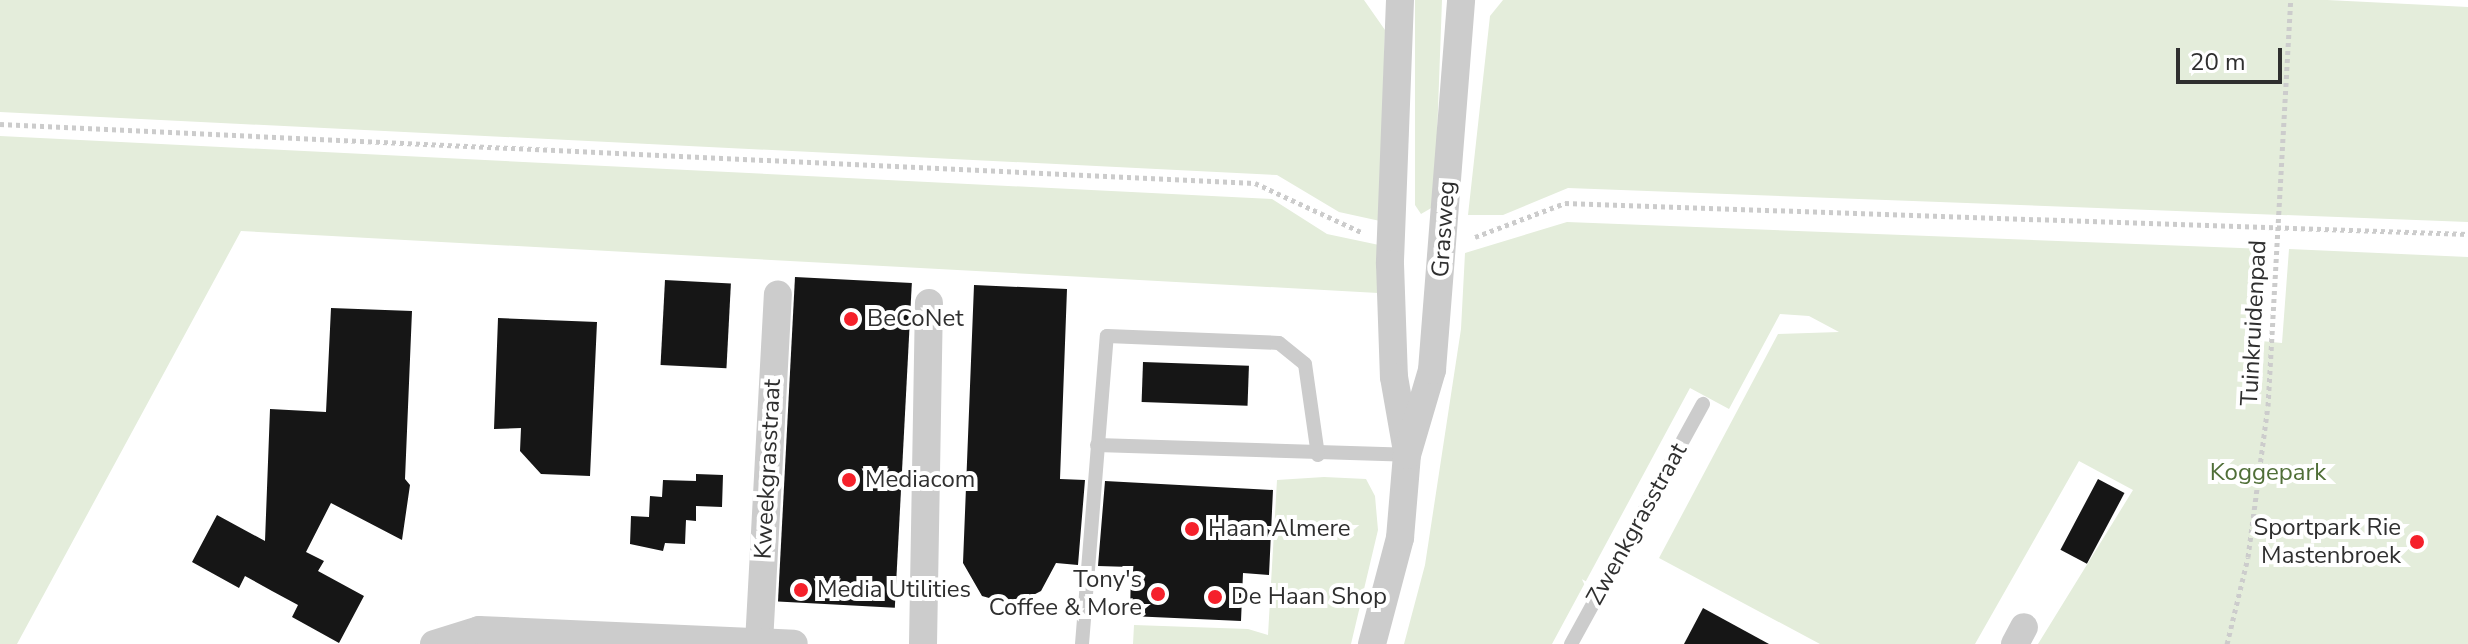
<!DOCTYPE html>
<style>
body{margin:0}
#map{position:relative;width:2468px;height:644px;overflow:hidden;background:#fff;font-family:"Nunito Sans",sans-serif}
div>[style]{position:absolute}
.green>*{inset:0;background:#e4eddb}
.building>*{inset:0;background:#161616;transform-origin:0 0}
.path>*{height:5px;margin-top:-2.5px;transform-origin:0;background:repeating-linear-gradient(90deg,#ccc 0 4px,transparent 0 8px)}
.lane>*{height:14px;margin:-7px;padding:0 7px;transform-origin:7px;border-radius:7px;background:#ccc}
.street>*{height:28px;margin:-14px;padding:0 14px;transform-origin:14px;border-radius:14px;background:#ccc}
.path-bridge>*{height:5px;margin-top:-2.5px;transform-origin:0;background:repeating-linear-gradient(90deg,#ccc 0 4px,transparent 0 8px)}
.dots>*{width:22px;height:22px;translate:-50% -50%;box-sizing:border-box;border:4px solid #fff;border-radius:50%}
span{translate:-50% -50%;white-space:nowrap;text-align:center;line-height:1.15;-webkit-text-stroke:8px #fff;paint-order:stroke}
.street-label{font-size:24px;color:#2f2f2f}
.poi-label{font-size:24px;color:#2f2f2f}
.left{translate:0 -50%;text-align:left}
.right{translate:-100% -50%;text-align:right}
.park-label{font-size:24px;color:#506f38}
.scale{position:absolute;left:2176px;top:48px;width:106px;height:36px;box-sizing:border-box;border:4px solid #2f2f2f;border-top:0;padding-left:10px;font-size:24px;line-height:28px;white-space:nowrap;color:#2f2f2f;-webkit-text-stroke:6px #fff;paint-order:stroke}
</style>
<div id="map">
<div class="green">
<i style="clip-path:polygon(0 0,1364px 0,1385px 30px,1380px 221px,1339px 212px,1277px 175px,0 112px)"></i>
<i style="clip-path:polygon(1415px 0,1442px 0,1435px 191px,1433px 207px,1421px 214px,1415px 205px)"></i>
<i style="clip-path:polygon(1503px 0,2327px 0,2468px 7px,2468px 222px,1568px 188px,1503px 215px,1468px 215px,1490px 16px)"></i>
<i style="clip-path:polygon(0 136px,1272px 199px,1327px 234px,1379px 245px,1378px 293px,241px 231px,17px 644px,0 644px)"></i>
<i style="clip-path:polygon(1567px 222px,2266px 249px,2261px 341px,2282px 343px,2289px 249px,2468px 257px,2468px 644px,2038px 644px,2133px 490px,2079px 461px,1975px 644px,1820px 644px,1659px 558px,1778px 334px,1839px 332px,1809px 316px,1780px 314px,1729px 409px,1690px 388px,1552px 644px,1404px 644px,1425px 565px,1461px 329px,1465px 253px)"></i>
<i style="clip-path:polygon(1324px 477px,1366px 479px,1375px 496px,1378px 530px,1351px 644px,1133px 644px,1134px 625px,1248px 629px,1268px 635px,1277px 480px)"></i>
</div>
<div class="building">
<i style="left:795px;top:277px;width:117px;height:325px;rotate:3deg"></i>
<i style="left:665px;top:280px;width:66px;height:85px;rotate:3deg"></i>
<i style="clip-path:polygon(974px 285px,1067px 289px,1060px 479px,1085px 480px,1078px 565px,1056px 563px,1041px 591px,1014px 605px,982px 596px,963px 563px)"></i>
<i style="clip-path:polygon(331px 308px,412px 311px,405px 479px,410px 485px,402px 540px,331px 503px,306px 552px,324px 561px,318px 571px,364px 596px,339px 643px,292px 617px,298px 605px,272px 591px,245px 576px,239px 588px,192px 562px,217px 515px,265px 541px,270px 409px,326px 412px)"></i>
<i style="clip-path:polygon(498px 318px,597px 322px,590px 476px,541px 474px,520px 451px,521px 428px,494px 429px)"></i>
<i style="left:1143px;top:362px;width:106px;height:40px;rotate:2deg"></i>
<i style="clip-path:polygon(696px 474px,723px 475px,722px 507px,696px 506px,696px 521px,686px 520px,685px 544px,665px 543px,663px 551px,630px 544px,631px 516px,649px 517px,650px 496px,662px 497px,663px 480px,696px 481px)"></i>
<i style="left:2098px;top:479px;width:30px;height:80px;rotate:28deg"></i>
<i style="clip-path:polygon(1105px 481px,1273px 490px,1269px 575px,1243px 573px,1241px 621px,1130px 616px,1131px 567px,1098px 566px)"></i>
<i style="clip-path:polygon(1703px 608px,1769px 644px,1684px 644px)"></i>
</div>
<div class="path">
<i style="left:0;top:124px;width:1256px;rotate:2.69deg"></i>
<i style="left:1255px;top:183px;width:117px;rotate:24.8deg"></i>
<i style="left:1475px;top:237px;width:96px;rotate:-20.7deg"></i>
<i style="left:1565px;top:203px;width:904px;rotate:1.97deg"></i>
<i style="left:2227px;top:644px;width:89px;rotate:-76.4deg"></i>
<i style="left:2248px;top:557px;width:152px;rotate:-82.5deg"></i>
</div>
<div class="lane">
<i style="left:1097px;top:445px;width:310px;rotate:1.8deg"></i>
<i style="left:1082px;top:644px;width:309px;rotate:-85.4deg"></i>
<i style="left:1107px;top:336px;width:172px;rotate:2.3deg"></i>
<i style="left:1279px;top:343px;width:33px;rotate:39deg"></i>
<i style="left:1305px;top:364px;width:92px;rotate:81.9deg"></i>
<i style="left:1571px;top:644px;width:274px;rotate:-61.2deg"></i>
</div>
<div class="street">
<i style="left:1400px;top:0;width:264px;rotate:92.2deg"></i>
<i style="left:1390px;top:264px;width:113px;rotate:88deg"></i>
<i style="left:1394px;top:377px;width:70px;rotate:80.1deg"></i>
<i style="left:759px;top:643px;width:349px;rotate:-86.9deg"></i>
<i style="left:434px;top:644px;width:47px;rotate:-17.3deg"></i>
<i style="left:479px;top:630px;width:315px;rotate:2.5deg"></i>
<i style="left:923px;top:644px;width:341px;rotate:-89deg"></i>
<i style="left:1372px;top:644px;width:110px;rotate:-75.2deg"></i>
<i style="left:1400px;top:538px;width:83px;rotate:-85.2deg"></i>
<i style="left:1407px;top:455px;width:89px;rotate:-73.6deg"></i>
<i style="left:1432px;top:370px;width:371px;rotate:-85.5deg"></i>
<i style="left:2015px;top:644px;width:19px;rotate:-62deg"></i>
</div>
<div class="path-bridge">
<i style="left:2268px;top:406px;width:407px;rotate:-86.8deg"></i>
</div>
<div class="dots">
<i style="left:851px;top:319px;background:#f5212b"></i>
<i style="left:849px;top:480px;background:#f5212b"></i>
<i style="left:1192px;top:529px;background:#f5212b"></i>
<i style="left:2417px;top:542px;background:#f5212b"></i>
<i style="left:801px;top:590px;background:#f5212b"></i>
<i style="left:1158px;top:594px;background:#f5212b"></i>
<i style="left:1215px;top:597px;background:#f5212b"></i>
</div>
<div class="street-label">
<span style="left:1444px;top:229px;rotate:-86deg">Grasweg</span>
<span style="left:2254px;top:323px;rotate:-87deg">Tuinkruidenpad</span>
<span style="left:768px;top:469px;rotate:-87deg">Kweekgrasstraat</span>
<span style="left:1637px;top:524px;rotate:-61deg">Zwenkgrasstraat</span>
</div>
<div class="poi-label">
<span class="left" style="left:867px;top:319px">BeCoNet</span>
<span class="left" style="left:865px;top:480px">Mediacom</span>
<span class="right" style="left:2401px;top:542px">Sportpark Rie<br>Mastenbroek</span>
<span class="left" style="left:1208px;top:529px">Haan Almere</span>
<span class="right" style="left:1142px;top:594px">Tony's<br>Coffee &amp; More</span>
<span class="left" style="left:817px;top:590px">Media Utilities</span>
<span class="left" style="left:1231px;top:597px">De Haan Shop</span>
</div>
<div class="park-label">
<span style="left:2268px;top:473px">Koggepark</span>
</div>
<div class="scale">20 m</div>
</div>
